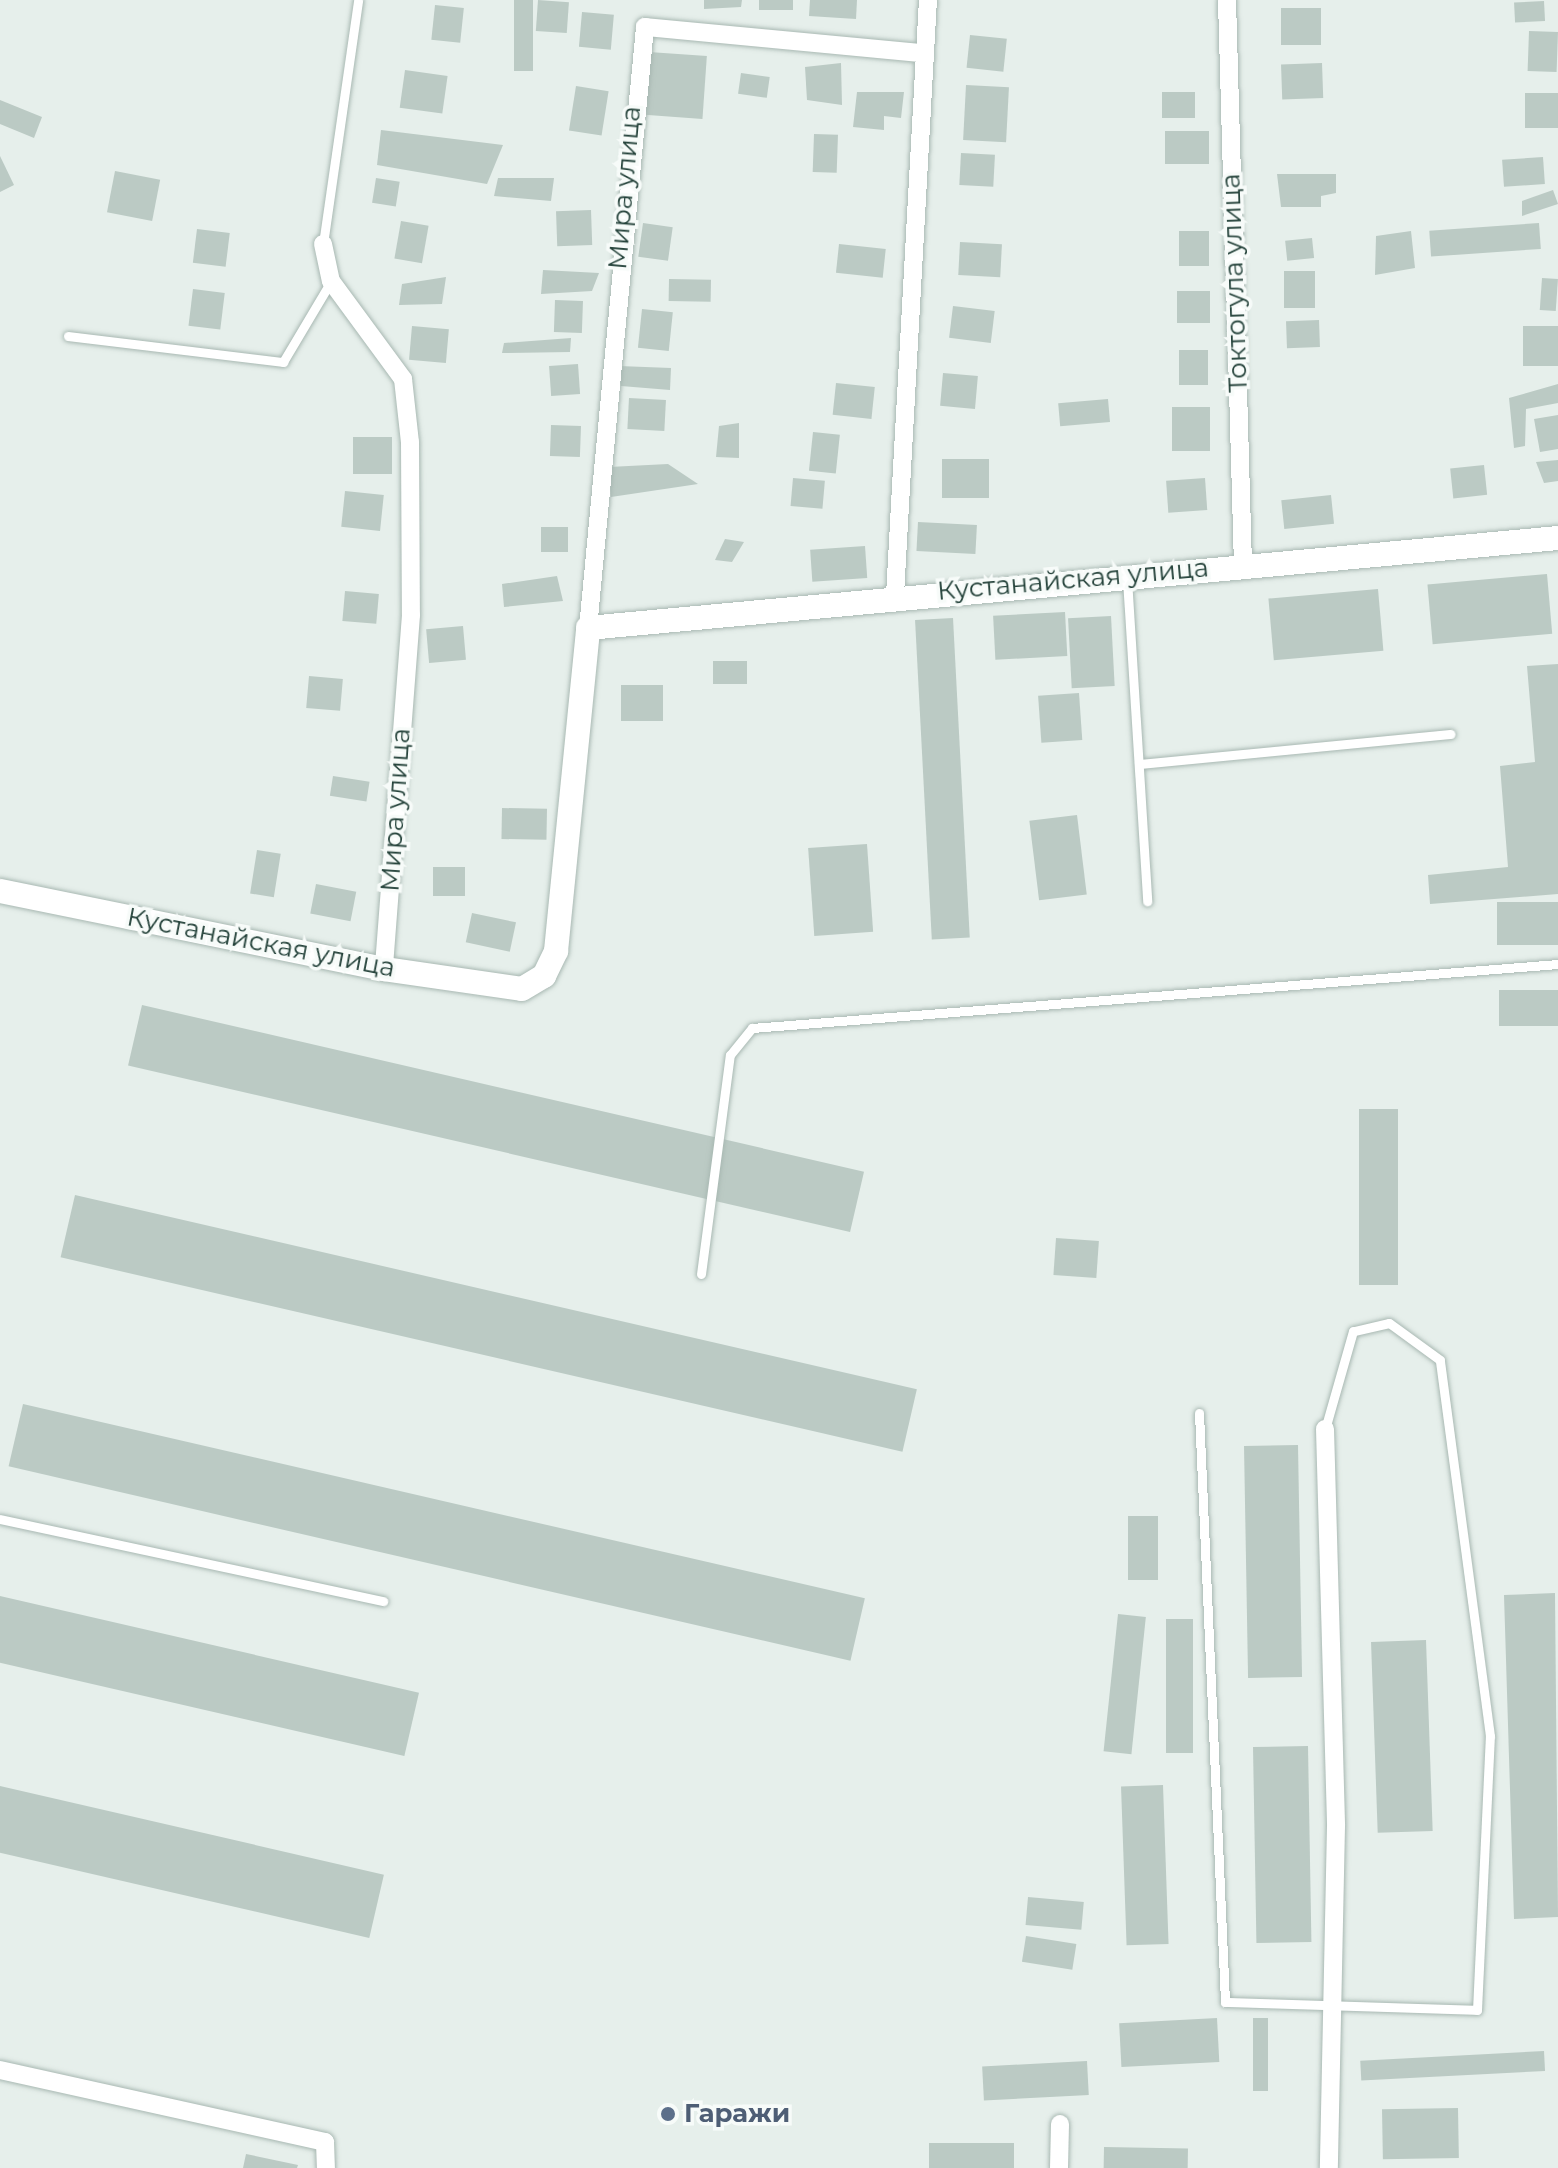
<!DOCTYPE html>
<meta charset="utf-8">
<style>
body{margin:0}
#map{position:relative;width:1558px;height:2168px;overflow:hidden;background:#e6efeb;font-family:Montserrat,sans-serif}
div>[style]{position:absolute}
.building>*{inset:0;background:#bbcac4;transform-origin:0 0}
.roads{filter:drop-shadow(0 0 2px #a8b8b2) drop-shadow(0 0 2px #a8b8b2)}
.service>*{height:9px;margin:-4.5px;padding:0 4.5px;transform-origin:4.5px;border-radius:4.5px;background:#fff}
.minor>*{height:18px;margin:-9px;padding:0 9px;transform-origin:9px;border-radius:9px;background:#fff}
.tertiary>*{height:24px;margin:-12px;padding:0 12px;transform-origin:12px;border-radius:12px;background:#fff}
.dots>*{width:22px;height:22px;translate:-50% -50%;box-sizing:border-box;border:4px solid #f7fbf9;border-radius:50%}
span{translate:-50% -50%;white-space:nowrap;text-align:center;line-height:1.15;-webkit-text-stroke:7px #f7fbf9;paint-order:stroke}
.street-label{font-size:26px;color:#24423a}
.service-label{font-size:26px;color:#4e5e75;font-weight:700}
.left{translate:0 -50%;text-align:left}
</style>
<div id="map">
<div class="building">
<i style="left:514px;top:0;width:19px;height:71px"></i>
<i style="left:538px;top:0;width:31px;height:31px;rotate:4deg"></i>
<i style="clip-path:polygon(704px 0,742px 0,741px 7px,704px 9px)"></i>
<i style="left:759px;top:0;width:34px;height:10px"></i>
<i style="clip-path:polygon(810px 0,857px 0,856px 19px,809px 16px)"></i>
<i style="left:1544px;top:1px;width:20px;height:30px;rotate:87deg"></i>
<i style="left:435px;top:5px;width:29px;height:35px;rotate:6deg"></i>
<i style="left:1321px;top:8px;width:37px;height:40px;rotate:90deg"></i>
<i style="left:582px;top:12px;width:32px;height:35px;rotate:5deg"></i>
<i style="left:1529px;top:31px;width:29px;height:40px;rotate:2deg"></i>
<i style="left:970px;top:35px;width:37px;height:33px;rotate:6deg"></i>
<i style="left:649px;top:52px;width:58px;height:63px;rotate:4deg"></i>
<i style="clip-path:polygon(841px 63px,842px 105px,807px 100px,805px 67px)"></i>
<i style="left:1322px;top:63px;width:35px;height:41px;rotate:88deg"></i>
<i style="left:405px;top:70px;width:43px;height:38px;rotate:8deg"></i>
<i style="left:741px;top:73px;width:29px;height:21px;rotate:8deg"></i>
<i style="left:966px;top:85px;width:43px;height:55px;rotate:3deg"></i>
<i style="left:576px;top:86px;width:33px;height:45px;rotate:9deg"></i>
<i style="clip-path:polygon(857px 92px,904px 92px,901px 118px,884px 116px,884px 130px,853px 127px)"></i>
<i style="left:1162px;top:92px;width:33px;height:26px"></i>
<i style="left:1558px;top:93px;width:35px;height:33px;rotate:90deg"></i>
<i style="clip-path:polygon(0 100px,42px 117px,34px 138px,0 124px)"></i>
<i style="clip-path:polygon(381px 130px,503px 145px,487px 184px,377px 165px)"></i>
<i style="left:1165px;top:131px;width:44px;height:33px"></i>
<i style="left:814px;top:134px;width:24px;height:38px;rotate:2deg"></i>
<i style="left:961px;top:153px;width:34px;height:32px;rotate:3deg"></i>
<i style="clip-path:polygon(0 156px,14px 185px,0 192px)"></i>
<i style="left:1543px;top:157px;width:27px;height:41px;rotate:86deg"></i>
<i style="left:115px;top:171px;width:46px;height:42px;rotate:11deg"></i>
<i style="clip-path:polygon(1277px 174px,1336px 174px,1336px 193px,1321px 196px,1321px 207px,1281px 207px)"></i>
<i style="left:376px;top:178px;width:24px;height:25px;rotate:9deg"></i>
<i style="clip-path:polygon(498px 178px,554px 178px,551px 201px,494px 196px)"></i>
<i style="clip-path:polygon(1553px 190px,1558px 204px,1522px 216px,1522px 201px)"></i>
<i style="left:591px;top:210px;width:35px;height:35px;rotate:88deg"></i>
<i style="left:401px;top:221px;width:28px;height:38px;rotate:10deg"></i>
<i style="left:643px;top:223px;width:30px;height:34px;rotate:8deg"></i>
<i style="left:1539px;top:223px;width:26px;height:110px;rotate:86deg"></i>
<i style="left:197px;top:229px;width:33px;height:34px;rotate:7deg"></i>
<i style="left:1179px;top:231px;width:30px;height:35px"></i>
<i style="clip-path:polygon(1411px 231px,1415px 268px,1375px 275px,1376px 236px)"></i>
<i style="left:1312px;top:238px;width:20px;height:27px;rotate:84deg"></i>
<i style="left:960px;top:242px;width:42px;height:33px;rotate:3deg"></i>
<i style="left:839px;top:244px;width:47px;height:29px;rotate:6deg"></i>
<i style="clip-path:polygon(543px 270px,599px 273px,592px 291px,541px 294px)"></i>
<i style="left:1315px;top:271px;width:37px;height:31px;rotate:90deg"></i>
<i style="clip-path:polygon(446px 277px,442px 304px,399px 305px,402px 284px)"></i>
<i style="left:1542px;top:278px;width:16px;height:32px;rotate:4deg"></i>
<i style="left:669px;top:279px;width:42px;height:22px;rotate:1deg"></i>
<i style="left:193px;top:289px;width:32px;height:37px;rotate:7deg"></i>
<i style="left:1177px;top:291px;width:33px;height:32px"></i>
<i style="left:555px;top:300px;width:28px;height:32px;rotate:2deg"></i>
<i style="left:953px;top:306px;width:42px;height:32px;rotate:7deg"></i>
<i style="left:642px;top:309px;width:31px;height:39px;rotate:6deg"></i>
<i style="left:1319px;top:320px;width:27px;height:33px;rotate:88deg"></i>
<i style="left:412px;top:326px;width:37px;height:34px;rotate:5deg"></i>
<i style="left:1558px;top:326px;width:40px;height:35px;rotate:90deg"></i>
<i style="clip-path:polygon(571px 338px,570px 352px,502px 353px,504px 343px)"></i>
<i style="left:1179px;top:350px;width:29px;height:35px"></i>
<i style="left:578px;top:364px;width:30px;height:29px;rotate:86deg"></i>
<i style="clip-path:polygon(619px 366px,671px 368px,670px 390px,621px 386px)"></i>
<i style="left:943px;top:373px;width:35px;height:33px;rotate:5deg"></i>
<i style="left:836px;top:383px;width:39px;height:32px;rotate:6deg"></i>
<i style="clip-path:polygon(1558px 384px,1558px 403px,1526px 409px,1525px 446px,1514px 448px,1509px 398px)"></i>
<i style="left:629px;top:398px;width:37px;height:31px;rotate:3deg"></i>
<i style="left:1108px;top:399px;width:23px;height:50px;rotate:85deg"></i>
<i style="left:1172px;top:407px;width:38px;height:44px"></i>
<i style="clip-path:polygon(1558px 415px,1558px 449px,1540px 452px,1534px 419px)"></i>
<i style="clip-path:polygon(739px 423px,739px 458px,716px 457px,719px 426px)"></i>
<i style="left:551px;top:425px;width:30px;height:31px;rotate:2deg"></i>
<i style="left:813px;top:432px;width:27px;height:39px;rotate:6deg"></i>
<i style="left:353px;top:437px;width:39px;height:37px"></i>
<i style="left:942px;top:459px;width:47px;height:39px"></i>
<i style="clip-path:polygon(1558px 460px,1558px 481px,1544px 483px,1536px 462px)"></i>
<i style="clip-path:polygon(668px 464px,698px 484px,611px 497px,609px 467px)"></i>
<i style="left:1484px;top:465px;width:30px;height:34px;rotate:84deg"></i>
<i style="left:793px;top:478px;width:32px;height:28px;rotate:5deg"></i>
<i style="left:1205px;top:478px;width:32px;height:39px;rotate:86deg"></i>
<i style="left:345px;top:491px;width:39px;height:36px;rotate:6deg"></i>
<i style="left:1331px;top:495px;width:29px;height:50px;rotate:84deg"></i>
<i style="left:918px;top:522px;width:59px;height:29px;rotate:3deg"></i>
<i style="left:541px;top:527px;width:27px;height:25px"></i>
<i style="clip-path:polygon(725px 539px,744px 542px,732px 562px,715px 560px)"></i>
<i style="left:865px;top:546px;width:32px;height:55px;rotate:86deg"></i>
<i style="left:1547px;top:574px;width:60px;height:120px;rotate:85deg"></i>
<i style="clip-path:polygon(557px 576px,563px 601px,504px 607px,502px 584px)"></i>
<i style="left:1378px;top:589px;width:62px;height:110px;rotate:85deg"></i>
<i style="left:345px;top:591px;width:34px;height:30px;rotate:5deg"></i>
<i style="left:1065px;top:612px;width:44px;height:72px;rotate:87deg"></i>
<i style="left:1111px;top:616px;width:70px;height:43px;rotate:87deg"></i>
<i style="left:953px;top:618px;width:320px;height:38px;rotate:87deg"></i>
<i style="left:463px;top:626px;width:34px;height:37px;rotate:85deg"></i>
<i style="left:747px;top:661px;width:23px;height:34px;rotate:90deg"></i>
<i style="clip-path:polygon(1558px 664px,1558px 894px,1430px 904px,1428px 875px,1508px 867px,1500px 766px,1535px 762px,1527px 666px)"></i>
<i style="left:309px;top:676px;width:34px;height:32px;rotate:5deg"></i>
<i style="left:621px;top:685px;width:42px;height:36px"></i>
<i style="left:1079px;top:693px;width:47px;height:41px;rotate:86deg"></i>
<i style="left:333px;top:776px;width:37px;height:20px;rotate:9deg"></i>
<i style="left:502px;top:808px;width:45px;height:31px;rotate:1deg"></i>
<i style="left:1077px;top:815px;width:80px;height:48px;rotate:83deg"></i>
<i style="left:867px;top:844px;width:88px;height:59px;rotate:86deg"></i>
<i style="left:257px;top:850px;width:24px;height:44px;rotate:9deg"></i>
<i style="left:433px;top:867px;width:32px;height:29px"></i>
<i style="left:316px;top:884px;width:41px;height:30px;rotate:11deg"></i>
<i style="left:1558px;top:902px;width:43px;height:61px;rotate:90deg"></i>
<i style="left:472px;top:913px;width:45px;height:30px;rotate:12deg"></i>
<i style="left:1558px;top:990px;width:36px;height:59px;rotate:90deg"></i>
<i style="left:142px;top:1005px;width:741px;height:62px;rotate:13deg"></i>
<i style="left:1359px;top:1109px;width:39px;height:176px"></i>
<i style="left:75px;top:1195px;width:864px;height:64px;rotate:13deg"></i>
<i style="left:1056px;top:1238px;width:43px;height:37px;rotate:4deg"></i>
<i style="left:23px;top:1404px;width:864px;height:64px;rotate:13deg"></i>
<i style="left:1298px;top:1445px;width:232px;height:54px;rotate:89deg"></i>
<i style="left:1128px;top:1516px;width:30px;height:64px"></i>
<i style="clip-path:polygon(1555px 1593px,1558px 1917px,1514px 1919px,1504px 1595px)"></i>
<i style="left:0;top:1596px;width:430px;height:65px;rotate:13deg"></i>
<i style="left:1118px;top:1614px;width:28px;height:138px;rotate:6deg"></i>
<i style="left:1166px;top:1619px;width:27px;height:134px"></i>
<i style="left:1426px;top:1640px;width:191px;height:55px;rotate:88deg"></i>
<i style="left:1308px;top:1746px;width:196px;height:55px;rotate:89deg"></i>
<i style="left:1163px;top:1785px;width:159px;height:42px;rotate:88deg"></i>
<i style="left:0;top:1786px;width:394px;height:65px;rotate:13deg"></i>
<i style="left:1028px;top:1897px;width:56px;height:28px;rotate:5deg"></i>
<i style="left:1026px;top:1936px;width:51px;height:26px;rotate:9deg"></i>
<i style="left:1217px;top:2018px;width:44px;height:98px;rotate:87deg"></i>
<i style="left:1253px;top:2018px;width:15px;height:73px"></i>
<i style="left:1544px;top:2051px;width:20px;height:184px;rotate:87deg"></i>
<i style="left:1087px;top:2061px;width:34px;height:105px;rotate:87deg"></i>
<i style="left:1458px;top:2108px;width:50px;height:76px;rotate:89deg"></i>
<i style="left:929px;top:2143px;width:85px;height:25px"></i>
<i style="left:1104px;top:2147px;width:84px;height:21px;rotate:1deg"></i>
<i style="clip-path:polygon(246px 2154px,298px 2165px,297px 2168px,243px 2168px)"></i>
</div>
<div class="roads">
<div class="service">
<i style="left:323px;top:244px;width:246px;rotate:-81.8deg"></i>
<i style="left:68px;top:336px;width:217px;rotate:6.9deg"></i>
<i style="left:283px;top:362px;width:94px;rotate:-59.3deg"></i>
<i style="left:1127px;top:579px;width:323px;rotate:86.4deg"></i>
<i style="left:1139px;top:764px;width:313px;rotate:-5.5deg"></i>
<i style="left:701px;top:1274px;width:221px;rotate:-82.5deg"></i>
<i style="left:730px;top:1055px;width:35px;rotate:-51deg"></i>
<i style="left:752px;top:1028px;width:809px;rotate:-4.54deg"></i>
<i style="left:1199px;top:1413px;width:590px;rotate:87.47deg"></i>
<i style="left:1225px;top:2002px;width:252px;rotate:1.8deg"></i>
<i style="left:1477px;top:2010px;width:274px;rotate:-87.3deg"></i>
<i style="left:1490px;top:1736px;width:379px;rotate:-97.6deg"></i>
<i style="left:1440px;top:1360px;width:63px;rotate:-144deg"></i>
<i style="left:1389px;top:1323px;width:37px;rotate:167deg"></i>
<i style="left:1353px;top:1331px;width:102px;rotate:105.9deg"></i>
<i style="left:0;top:1519px;width:392px;rotate:12.1deg"></i>
</div>
<div class="minor">
<i style="left:1227px;top:0;width:565px;rotate:88.38deg"></i>
<i style="left:323px;top:244px;width:38px;rotate:78deg"></i>
<i style="left:331px;top:281px;width:122px;rotate:53.7deg"></i>
<i style="left:403px;top:379px;width:63px;rotate:83.7deg"></i>
<i style="left:410px;top:442px;width:173px;rotate:89.7deg"></i>
<i style="left:411px;top:615px;width:355px;rotate:94.4deg"></i>
<i style="left:895px;top:595px;width:596px;rotate:-86.83deg"></i>
<i style="left:588px;top:628px;width:604px;rotate:-84.58deg"></i>
<i style="left:645px;top:27px;width:278px;rotate:5.4deg"></i>
<i style="left:1325px;top:1429px;width:397px;rotate:88.4deg"></i>
<i style="left:1336px;top:1826px;width:342px;rotate:91.2deg"></i>
<i style="left:0;top:2070px;width:333px;rotate:12.5deg"></i>
<i style="left:325px;top:2142px;width:26px;rotate:88deg"></i>
<i style="left:1059px;top:2168px;width:44px;rotate:-88.7deg"></i>
</div>
<div class="tertiary">
<i style="left:0;top:891px;width:392px;rotate:11.5deg"></i>
<i style="left:384px;top:969px;width:139px;rotate:8.2deg"></i>
<i style="left:522px;top:989px;width:26px;rotate:-31deg"></i>
<i style="left:544px;top:976px;width:28px;rotate:-64deg"></i>
<i style="left:556px;top:951px;width:325px;rotate:-84.3deg"></i>
<i style="left:588px;top:628px;width:974px;rotate:-5.3deg"></i>
</div>
</div>
<div class="dots">
<i style="left:668px;top:2114px;background:#5c6f8a"></i>
</div>
<div class="street-label">
<span style="left:625px;top:188px;rotate:-85deg">Мира улица</span>
<span style="left:1235px;top:283px;rotate:-92deg">Токтогула улица</span>
<span style="left:1073px;top:580px;rotate:-5deg">Кустанайская улица</span>
<span style="left:396px;top:810px;rotate:-86deg">Мира улица</span>
<span style="left:261px;top:943px;rotate:11deg">Кустанайская улица</span>
</div>
<div class="service-label">
<span class="left" style="left:684px;top:2114px">Гаражи</span>
</div>
</div>
